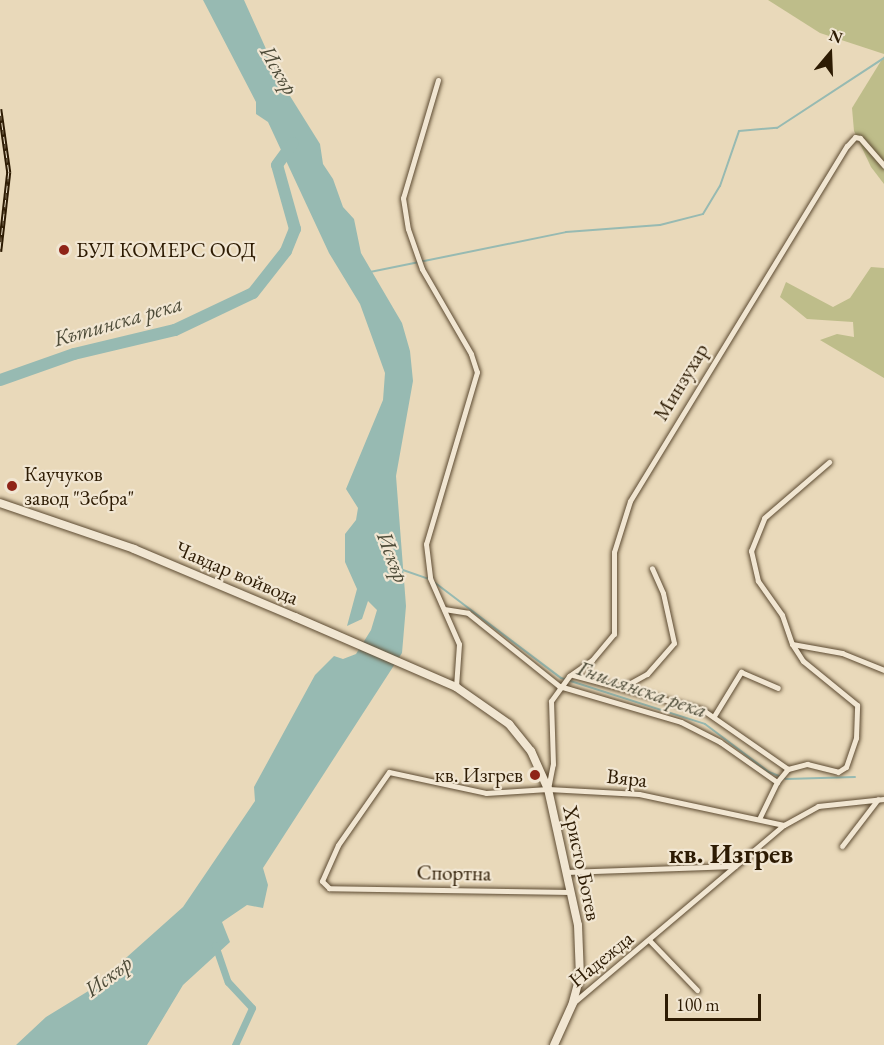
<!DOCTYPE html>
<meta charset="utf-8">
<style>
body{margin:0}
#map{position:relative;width:884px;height:1045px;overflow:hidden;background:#e9d9ba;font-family:"EB Garamond",serif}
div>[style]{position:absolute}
.green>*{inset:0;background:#bebd8a}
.water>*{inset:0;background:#97bab2}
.stream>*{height:2px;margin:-1px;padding:0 1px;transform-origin:1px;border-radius:1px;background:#97bab2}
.canal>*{height:7px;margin:-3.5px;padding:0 3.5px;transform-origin:3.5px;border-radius:3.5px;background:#97bab2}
.river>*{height:12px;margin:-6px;padding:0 6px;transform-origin:6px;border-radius:6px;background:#97bab2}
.roads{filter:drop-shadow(0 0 2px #5c4a31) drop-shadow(0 0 2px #5c4a31)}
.street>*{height:5px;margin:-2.5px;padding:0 2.5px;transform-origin:2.5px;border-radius:2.5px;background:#f1e6d2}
.secondary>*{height:8px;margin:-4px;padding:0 4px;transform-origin:4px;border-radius:4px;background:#f1e6d2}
.rail>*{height:4.5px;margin-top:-2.25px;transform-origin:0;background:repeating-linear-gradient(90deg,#f1e6d2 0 7px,#2d1b03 0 14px);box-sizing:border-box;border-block:2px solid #2d1b03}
.dots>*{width:16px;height:16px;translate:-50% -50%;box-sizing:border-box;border:3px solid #f1e6d2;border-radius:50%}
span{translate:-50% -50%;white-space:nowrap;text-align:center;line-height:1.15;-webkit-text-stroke:4.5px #f1e6d2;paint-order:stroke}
.poi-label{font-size:21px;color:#2d1b03}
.left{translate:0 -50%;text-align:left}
.right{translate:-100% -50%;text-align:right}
.street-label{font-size:21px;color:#2d1b03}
.water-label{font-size:22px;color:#4d4b38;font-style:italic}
.district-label{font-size:27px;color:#2d1b03;font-weight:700}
.north{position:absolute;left:800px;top:24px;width:60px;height:60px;-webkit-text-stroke:4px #f1e6d2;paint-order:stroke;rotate:19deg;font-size:16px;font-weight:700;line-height:24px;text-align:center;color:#2d1b03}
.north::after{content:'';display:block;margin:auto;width:21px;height:27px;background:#2d1b03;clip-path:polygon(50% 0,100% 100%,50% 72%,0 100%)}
.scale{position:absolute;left:665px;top:994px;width:96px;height:27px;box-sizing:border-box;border:3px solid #2d1b03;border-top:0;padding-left:8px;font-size:18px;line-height:21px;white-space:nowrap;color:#2d1b03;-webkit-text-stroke:4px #f1e6d2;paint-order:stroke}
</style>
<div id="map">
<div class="green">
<i style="clip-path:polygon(768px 0,884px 0,884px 54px,820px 33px)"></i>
<i style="clip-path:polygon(884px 56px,884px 184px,871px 167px,854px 131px,852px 108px)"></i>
<i style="clip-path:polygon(871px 267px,884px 268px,884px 378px,820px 340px,837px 334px,854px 337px,853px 322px,807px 319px,780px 297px,786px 282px,833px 307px,850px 298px)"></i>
</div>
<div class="water">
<i style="clip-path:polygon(203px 0,244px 0,280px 80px,320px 144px,323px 164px,333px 179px,343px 207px,354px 219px,361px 253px,402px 323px,410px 351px,413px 381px,396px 476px,406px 606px,402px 653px,263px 868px,268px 885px,263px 908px,247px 905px,222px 922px,230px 942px,183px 985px,147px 1045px,16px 1045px,46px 1017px,90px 990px,183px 907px,255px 801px,254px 787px,315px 675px,334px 656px,343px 659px,356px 654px,371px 630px,377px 610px,368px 601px,362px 619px,347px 626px,357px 589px,345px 562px,345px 534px,356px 520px,358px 508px,346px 489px,383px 400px,385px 373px,360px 304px,329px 253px,268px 122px,256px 114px,256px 102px)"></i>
</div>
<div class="stream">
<i style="left:370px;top:272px;width:200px;rotate:-11.5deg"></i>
<i style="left:566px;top:232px;width:94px;rotate:-4.3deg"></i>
<i style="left:660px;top:225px;width:44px;rotate:-14.3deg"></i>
<i style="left:703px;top:214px;width:33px;rotate:-59deg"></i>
<i style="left:720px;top:186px;width:58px;rotate:-70.9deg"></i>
<i style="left:739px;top:131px;width:38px;rotate:-5deg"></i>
<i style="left:777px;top:128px;width:128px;rotate:-33.2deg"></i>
<i style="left:400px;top:569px;width:31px;rotate:19deg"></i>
<i style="left:434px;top:582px;width:159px;rotate:37.1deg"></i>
<i style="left:561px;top:678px;width:151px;rotate:17.7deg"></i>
<i style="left:705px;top:724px;width:80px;rotate:36.9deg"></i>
<i style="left:769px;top:772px;width:18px;rotate:22deg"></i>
<i style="left:786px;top:779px;width:69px;rotate:-1.7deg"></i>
</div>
<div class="canal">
<i style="left:215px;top:945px;width:39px;rotate:71deg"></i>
<i style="left:228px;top:982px;width:35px;rotate:47deg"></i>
<i style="left:252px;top:1008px;width:41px;rotate:114.7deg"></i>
</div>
<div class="river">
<i style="left:0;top:380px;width:78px;rotate:-19.4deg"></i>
<i style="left:74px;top:354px;width:104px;rotate:-13.4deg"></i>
<i style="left:175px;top:330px;width:86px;rotate:-25.4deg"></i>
<i style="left:253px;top:293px;width:53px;rotate:-51.8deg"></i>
<i style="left:286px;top:251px;width:24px;rotate:-68deg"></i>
<i style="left:295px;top:229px;width:66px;rotate:-105.7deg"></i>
<i style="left:277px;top:165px;width:27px;rotate:-54deg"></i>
</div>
<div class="roads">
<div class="street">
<i style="left:438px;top:80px;width:123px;rotate:106.5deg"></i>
<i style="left:403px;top:198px;width:31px;rotate:81deg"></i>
<i style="left:408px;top:229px;width:42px;rotate:70.7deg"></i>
<i style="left:422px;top:269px;width:98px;rotate:60deg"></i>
<i style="left:471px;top:354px;width:19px;rotate:72deg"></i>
<i style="left:477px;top:372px;width:179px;rotate:106.5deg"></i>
<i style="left:426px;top:544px;width:34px;rotate:83deg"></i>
<i style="left:430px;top:578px;width:72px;rotate:66.3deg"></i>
<i style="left:459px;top:644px;width:43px;rotate:94deg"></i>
<i style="left:444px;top:609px;width:24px;rotate:9deg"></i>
<i style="left:468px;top:613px;width:117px;rotate:38.7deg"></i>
<i style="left:559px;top:686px;width:127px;rotate:16.4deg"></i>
<i style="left:681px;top:722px;width:44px;rotate:27.1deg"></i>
<i style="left:720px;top:742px;width:70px;rotate:35.1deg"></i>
<i style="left:777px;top:782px;width:17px;rotate:-50deg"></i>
<i style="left:792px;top:644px;width:51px;rotate:10.2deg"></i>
<i style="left:842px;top:653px;width:45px;rotate:22deg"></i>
<i style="left:573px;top:675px;width:135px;rotate:15.1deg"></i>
<i style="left:703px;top:710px;width:103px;rotate:34.8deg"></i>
<i style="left:625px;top:686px;width:25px;rotate:-29deg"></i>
<i style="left:647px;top:674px;width:41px;rotate:-48.9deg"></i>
<i style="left:674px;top:643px;width:51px;rotate:-102.4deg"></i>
<i style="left:663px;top:593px;width:27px;rotate:-114deg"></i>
<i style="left:714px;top:716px;width:52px;rotate:-58.5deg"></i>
<i style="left:741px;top:672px;width:40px;rotate:23.4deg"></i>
<i style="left:788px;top:769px;width:20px;rotate:-15deg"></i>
<i style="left:807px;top:764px;width:32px;rotate:14deg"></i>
<i style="left:838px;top:772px;width:9px;rotate:-32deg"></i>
<i style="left:846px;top:767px;width:31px;rotate:-71deg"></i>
<i style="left:856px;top:738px;width:33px;rotate:-88deg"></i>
<i style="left:857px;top:705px;width:70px;rotate:-140.8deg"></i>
<i style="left:803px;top:661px;width:20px;rotate:-123deg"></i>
<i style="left:792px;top:644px;width:31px;rotate:-109deg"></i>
<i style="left:782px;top:615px;width:42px;rotate:-125.2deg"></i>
<i style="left:758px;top:581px;width:31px;rotate:-103deg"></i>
<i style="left:751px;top:551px;width:35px;rotate:-68deg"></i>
<i style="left:764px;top:518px;width:86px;rotate:-40.7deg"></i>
<i style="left:548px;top:789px;width:25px;rotate:-79deg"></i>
<i style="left:553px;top:764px;width:63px;rotate:-91.8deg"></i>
<i style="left:551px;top:701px;width:31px;rotate:-54deg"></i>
<i style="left:569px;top:676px;width:28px;rotate:-35deg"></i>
<i style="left:592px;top:660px;width:34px;rotate:-50deg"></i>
<i style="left:614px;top:634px;width:82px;rotate:-90deg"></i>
<i style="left:614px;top:552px;width:53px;rotate:-72.6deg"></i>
<i style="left:630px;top:501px;width:416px;rotate:-58.6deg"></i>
<i style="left:847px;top:146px;width:12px;rotate:-48deg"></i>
<i style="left:855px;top:137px;width:5px;rotate:11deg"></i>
<i style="left:860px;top:138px;width:37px;rotate:49deg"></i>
<i style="left:759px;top:819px;width:41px;rotate:-64.1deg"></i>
<i style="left:842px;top:846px;width:59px;rotate:-52.5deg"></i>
<i style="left:566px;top:872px;width:169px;rotate:-2deg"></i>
<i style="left:571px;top:892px;width:242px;rotate:-179.1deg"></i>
<i style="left:329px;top:888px;width:10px;rotate:-135deg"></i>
<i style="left:322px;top:881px;width:39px;rotate:-66deg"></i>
<i style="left:338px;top:845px;width:89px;rotate:-55.1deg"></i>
<i style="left:389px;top:772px;width:99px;rotate:12.2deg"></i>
<i style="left:486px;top:793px;width:62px;rotate:-3.7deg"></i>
<i style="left:548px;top:789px;width:91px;rotate:3.1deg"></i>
<i style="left:639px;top:794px;width:148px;rotate:12.1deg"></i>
<i style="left:650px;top:941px;width:68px;rotate:46.2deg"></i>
<i style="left:573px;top:1003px;width:276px;rotate:-40.2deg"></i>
<i style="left:784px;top:825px;width:39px;rotate:-29deg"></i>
<i style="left:818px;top:806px;width:66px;rotate:-6.1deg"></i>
</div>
<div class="secondary">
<i style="left:0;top:503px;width:142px;rotate:18.9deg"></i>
<i style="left:134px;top:549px;width:175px;rotate:22.9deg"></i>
<i style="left:295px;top:617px;width:176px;rotate:23.5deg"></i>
<i style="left:456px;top:687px;width:65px;rotate:34.9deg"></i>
<i style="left:509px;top:724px;width:35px;rotate:51deg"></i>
<i style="left:531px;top:751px;width:42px;rotate:65.9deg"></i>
<i style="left:548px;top:789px;width:139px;rotate:77.6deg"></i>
<i style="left:578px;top:925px;width:51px;rotate:87.8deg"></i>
<i style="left:580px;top:976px;width:28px;rotate:105deg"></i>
<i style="left:573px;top:1003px;width:46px;rotate:114.3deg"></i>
</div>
</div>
<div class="rail">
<i style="left:0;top:109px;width:64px;rotate:81.9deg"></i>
<i style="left:9px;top:172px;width:80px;rotate:96.5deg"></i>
</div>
<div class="dots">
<i style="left:64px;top:250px;background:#8f2418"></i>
<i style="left:12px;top:486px;background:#8f2418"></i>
<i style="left:535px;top:775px;background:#8f2418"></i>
</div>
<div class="poi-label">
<span class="left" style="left:76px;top:250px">БУЛ КОМЕРС ООД</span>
<span class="left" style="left:24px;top:486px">Каучуков<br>завод "Зебра"</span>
<span class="right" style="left:523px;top:775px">кв. Изгрев</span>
</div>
<div class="street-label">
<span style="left:681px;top:382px;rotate:-59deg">Минзухар</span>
<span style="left:237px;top:573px;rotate:23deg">Чавдар войвода</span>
<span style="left:627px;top:778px;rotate:6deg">Вяра</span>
<span style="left:582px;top:863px;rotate:78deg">Христо Ботев</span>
<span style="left:454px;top:873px;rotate:1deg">Спортна</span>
<span style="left:601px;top:959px;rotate:-39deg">Надежда</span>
</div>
<div class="water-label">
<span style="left:279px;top:70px;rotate:60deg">Искър</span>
<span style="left:118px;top:321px;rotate:-16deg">Кътинска река</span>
<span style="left:393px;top:557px;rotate:69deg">Искър</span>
<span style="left:642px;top:689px;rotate:19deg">Гнилянска река</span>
<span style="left:108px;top:976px;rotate:-37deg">Искър</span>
</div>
<div class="district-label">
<span style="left:731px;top:854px">кв. Изгрев</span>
</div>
<div class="north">N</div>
<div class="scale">100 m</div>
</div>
